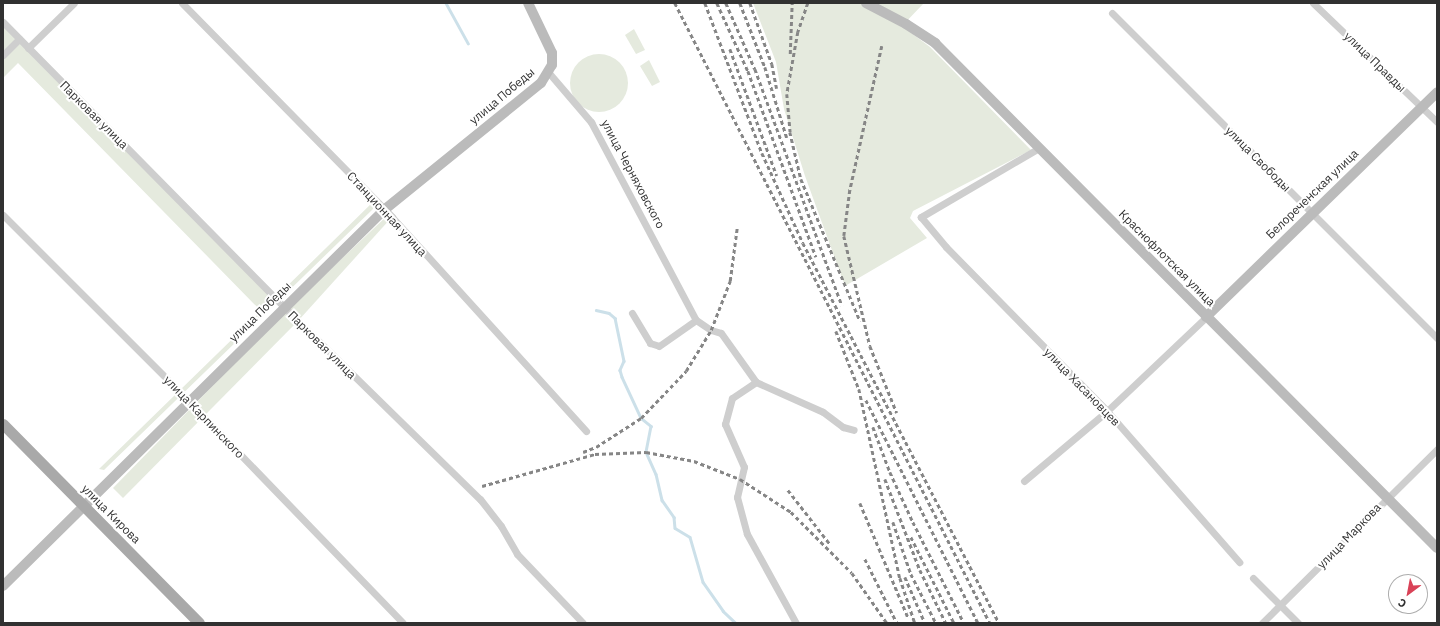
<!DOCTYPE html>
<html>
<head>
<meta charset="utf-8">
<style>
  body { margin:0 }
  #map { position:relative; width:1440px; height:626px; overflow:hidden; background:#fff; font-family:"IBM Plex Sans",sans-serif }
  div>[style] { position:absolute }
  .green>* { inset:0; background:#e5eade }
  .round { border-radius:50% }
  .stream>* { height:2.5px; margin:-1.25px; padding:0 1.25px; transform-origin:1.25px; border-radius:1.25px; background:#cce0e9 }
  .street>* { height:7px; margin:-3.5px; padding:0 3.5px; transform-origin:3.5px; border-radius:3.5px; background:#cecece }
  .secondary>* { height:10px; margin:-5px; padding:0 5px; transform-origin:5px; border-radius:5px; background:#bbb }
  .primary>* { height:11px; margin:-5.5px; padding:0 5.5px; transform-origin:5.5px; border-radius:5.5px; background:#a9a9a9 }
  .rail>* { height:2.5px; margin-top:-1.25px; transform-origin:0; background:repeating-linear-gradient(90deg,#868686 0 4px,transparent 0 7px) }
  span { translate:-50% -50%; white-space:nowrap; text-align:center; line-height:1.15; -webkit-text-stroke:4px #fff; paint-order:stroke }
  .street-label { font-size:12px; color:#313131 }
  .frame { position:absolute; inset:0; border:4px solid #313131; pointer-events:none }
  .north { position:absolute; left:1388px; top:574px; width:40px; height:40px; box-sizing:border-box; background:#fff; border:1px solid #adadad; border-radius:50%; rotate:212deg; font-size:11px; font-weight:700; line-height:16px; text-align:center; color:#313131 }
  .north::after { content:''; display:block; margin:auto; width:14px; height:18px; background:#d94257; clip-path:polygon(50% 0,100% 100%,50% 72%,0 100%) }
</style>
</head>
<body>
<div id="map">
  <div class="green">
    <div style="clip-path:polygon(753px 3px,924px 3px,902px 26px,930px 47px,1031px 150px,913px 211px,910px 218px,927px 238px,845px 286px,805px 176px,784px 109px,776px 62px)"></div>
    <div style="clip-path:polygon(3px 22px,275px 298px,375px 200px,373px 209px,104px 470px,99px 469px,261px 311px,18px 63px,3px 78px,3px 55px,6px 52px,3px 48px)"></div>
    <div style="clip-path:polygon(634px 29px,645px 50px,636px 54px,625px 35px)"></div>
    <div class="round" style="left:570px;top:54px;width:58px;height:58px"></div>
    <div style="clip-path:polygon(649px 60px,660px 82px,652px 86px,640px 66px)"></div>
    <div style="clip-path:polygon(389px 214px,392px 217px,298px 321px,123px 498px,113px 488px,279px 318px)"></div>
  </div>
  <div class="stream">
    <div style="left:446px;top:3px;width:46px;rotate:61.2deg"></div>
    <div style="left:596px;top:310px;width:13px;rotate:13deg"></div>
    <div style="left:609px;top:313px;width:8px;rotate:40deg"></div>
    <div style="left:615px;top:318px;width:44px;rotate:78.2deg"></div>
    <div style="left:624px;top:361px;width:10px;rotate:114deg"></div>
    <div style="left:620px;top:370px;width:7px;rotate:74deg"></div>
    <div style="left:622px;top:377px;width:45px;rotate:65.1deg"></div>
    <div style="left:641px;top:418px;width:13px;rotate:39deg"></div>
    <div style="left:651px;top:426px;width:26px;rotate:101deg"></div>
    <div style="left:646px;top:452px;width:24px;rotate:66deg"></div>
    <div style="left:656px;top:474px;width:27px;rotate:77deg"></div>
    <div style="left:662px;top:500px;width:21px;rotate:55deg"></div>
    <div style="left:674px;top:517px;width:11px;rotate:85deg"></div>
    <div style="left:675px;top:528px;width:17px;rotate:31deg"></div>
    <div style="left:690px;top:537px;width:47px;rotate:73.9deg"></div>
    <div style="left:703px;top:582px;width:35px;rotate:55deg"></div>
    <div style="left:723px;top:611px;width:18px;rotate:43deg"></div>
  </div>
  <div class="street">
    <div style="left:182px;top:3px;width:300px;rotate:45.5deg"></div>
    <div style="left:392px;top:217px;width:289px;rotate:47.8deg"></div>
    <div style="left:1313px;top:3px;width:172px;rotate:43.8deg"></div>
    <div style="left:1112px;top:13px;width:460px;rotate:45deg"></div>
    <div style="left:3px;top:22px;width:420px;rotate:45.4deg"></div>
    <div style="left:298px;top:321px;width:255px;rotate:44.4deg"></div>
    <div style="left:480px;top:499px;width:34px;rotate:52deg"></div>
    <div style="left:501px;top:526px;width:32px;rotate:60deg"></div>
    <div style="left:517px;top:554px;width:95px;rotate:46.3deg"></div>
    <div style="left:28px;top:48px;width:64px;rotate:-44.4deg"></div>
    <div style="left:3px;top:55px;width:23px;rotate:-45deg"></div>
    <div style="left:549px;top:73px;width:65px;rotate:49.4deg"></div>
    <div style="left:591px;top:122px;width:224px;rotate:62.1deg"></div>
    <div style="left:1039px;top:148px;width:137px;rotate:149.7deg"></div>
    <div style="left:921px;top:217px;width:39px;rotate:50deg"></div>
    <div style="left:946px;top:247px;width:230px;rotate:45.5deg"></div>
    <div style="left:1107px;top:411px;width:201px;rotate:48.8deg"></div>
    <div style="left:3px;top:215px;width:249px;rotate:45deg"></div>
    <div style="left:179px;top:391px;width:322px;rotate:46deg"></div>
    <div style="left:632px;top:313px;width:35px;rotate:59deg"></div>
    <div style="left:650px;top:343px;width:9px;rotate:18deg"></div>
    <div style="left:659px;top:346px;width:45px;rotate:-35.1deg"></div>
    <div style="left:696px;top:320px;width:18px;rotate:34deg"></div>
    <div style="left:711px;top:330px;width:10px;rotate:17deg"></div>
    <div style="left:721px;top:333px;width:60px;rotate:54.5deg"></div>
    <div style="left:756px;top:382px;width:73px;rotate:24.1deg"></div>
    <div style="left:823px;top:412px;width:25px;rotate:37deg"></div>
    <div style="left:843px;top:427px;width:11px;rotate:15deg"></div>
    <div style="left:756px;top:382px;width:29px;rotate:146deg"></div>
    <div style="left:732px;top:398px;width:27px;rotate:105deg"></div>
    <div style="left:725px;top:424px;width:47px;rotate:66.2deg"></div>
    <div style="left:744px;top:467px;width:31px;rotate:103deg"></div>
    <div style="left:737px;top:497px;width:38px;rotate:75deg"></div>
    <div style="left:747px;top:534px;width:102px;rotate:61.2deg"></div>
    <div style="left:1024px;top:481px;width:109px;rotate:-40.1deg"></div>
    <div style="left:1107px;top:411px;width:137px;rotate:-43.5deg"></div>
    <div style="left:1253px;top:578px;width:64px;rotate:45deg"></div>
    <div style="left:1262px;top:623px;width:247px;rotate:-44.8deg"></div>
  </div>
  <div class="secondary">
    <div style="left:866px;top:3px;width:45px;rotate:27.7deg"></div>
    <div style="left:906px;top:24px;width:35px;rotate:33deg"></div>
    <div style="left:935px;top:43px;width:712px;rotate:45.17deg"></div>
    <div style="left:1206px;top:317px;width:322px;rotate:-44.2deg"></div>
    <div style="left:3px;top:586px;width:535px;rotate:-44.62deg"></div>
    <div style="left:384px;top:210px;width:202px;rotate:-39deg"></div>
    <div style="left:541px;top:83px;width:21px;rotate:-59deg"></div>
    <div style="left:552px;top:65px;width:12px;rotate:-90deg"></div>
    <div style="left:552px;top:53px;width:55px;rotate:-115.6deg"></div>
  </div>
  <div class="primary">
    <div style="left:3px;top:424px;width:279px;rotate:45.4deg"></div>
  </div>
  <div class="rail">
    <div style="left:675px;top:3px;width:695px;rotate:63.07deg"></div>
    <div style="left:705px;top:3px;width:160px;rotate:69.2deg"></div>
    <div style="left:762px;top:153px;width:99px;rotate:65.5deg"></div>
    <div style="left:803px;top:243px;width:428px;rotate:62.7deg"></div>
    <div style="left:717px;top:3px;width:75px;rotate:65.5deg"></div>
    <div style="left:748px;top:71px;width:198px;rotate:69.9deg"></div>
    <div style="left:726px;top:3px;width:72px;rotate:66.3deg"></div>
    <div style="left:755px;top:69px;width:252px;rotate:69.8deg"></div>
    <div style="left:740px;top:3px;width:69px;rotate:68.7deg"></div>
    <div style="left:765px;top:67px;width:74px;rotate:72.8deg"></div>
    <div style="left:750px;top:3px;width:65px;rotate:70.2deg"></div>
    <div style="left:772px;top:64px;width:25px;rotate:79deg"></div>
    <div style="left:808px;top:3px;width:31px;rotate:109deg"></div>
    <div style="left:798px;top:32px;width:63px;rotate:100.1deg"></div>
    <div style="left:787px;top:94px;width:38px;rotate:85deg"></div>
    <div style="left:790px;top:132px;width:48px;rotate:76.8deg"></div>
    <div style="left:801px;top:179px;width:154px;rotate:67.4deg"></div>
    <div style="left:882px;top:46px;width:148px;rotate:102.5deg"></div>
    <div style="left:850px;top:190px;width:46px;rotate:97.4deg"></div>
    <div style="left:844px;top:236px;width:113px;rotate:76.7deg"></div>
    <div style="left:870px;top:346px;width:72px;rotate:68.1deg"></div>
    <div style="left:730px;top:49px;width:135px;rotate:69.7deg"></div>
    <div style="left:790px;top:54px;width:51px;rotate:-87.8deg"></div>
    <div style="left:836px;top:331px;width:62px;rotate:68.4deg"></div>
    <div style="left:859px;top:389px;width:193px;rotate:77.8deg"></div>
    <div style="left:900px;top:578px;width:47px;rotate:71.6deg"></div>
    <div style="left:866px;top:400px;width:250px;rotate:63.3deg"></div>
    <div style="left:873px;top:427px;width:48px;rotate:69.3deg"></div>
    <div style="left:890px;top:472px;width:55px;rotate:65.3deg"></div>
    <div style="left:913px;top:522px;width:113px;rotate:63.2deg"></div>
    <div style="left:583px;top:452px;width:14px;rotate:-21deg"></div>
    <div style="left:596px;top:447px;width:54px;rotate:-32.8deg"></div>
    <div style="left:641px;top:418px;width:65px;rotate:-46.2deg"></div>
    <div style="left:686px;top:371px;width:48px;rotate:-58.6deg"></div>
    <div style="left:711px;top:330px;width:53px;rotate:-68.8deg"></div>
    <div style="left:730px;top:281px;width:53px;rotate:-82.5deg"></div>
    <div style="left:885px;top:479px;width:97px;rotate:69deg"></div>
    <div style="left:920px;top:570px;width:59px;rotate:63.9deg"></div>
    <div style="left:482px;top:486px;width:117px;rotate:-15.8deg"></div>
    <div style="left:595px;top:454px;width:51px;rotate:-2.2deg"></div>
    <div style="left:646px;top:452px;width:49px;rotate:10.6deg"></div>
    <div style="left:694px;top:461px;width:49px;rotate:21.4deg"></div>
    <div style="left:740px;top:479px;width:61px;rotate:32.9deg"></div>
    <div style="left:791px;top:512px;width:86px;rotate:45deg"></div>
    <div style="left:852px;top:573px;width:61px;rotate:55deg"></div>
    <div style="left:788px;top:490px;width:68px;rotate:52.1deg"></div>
    <div style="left:860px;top:503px;width:124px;rotate:67.2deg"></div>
    <div style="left:893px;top:522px;width:55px;rotate:70.9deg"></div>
    <div style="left:911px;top:574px;width:55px;rotate:63deg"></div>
    <div style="left:911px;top:537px;width:96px;rotate:63.4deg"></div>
    <div style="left:865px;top:559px;width:72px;rotate:63.4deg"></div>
    <div style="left:905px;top:577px;width:50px;rotate:66.5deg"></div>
  </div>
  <div class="street-label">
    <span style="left:1375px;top:62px;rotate:44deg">улица Правды</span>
    <span style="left:502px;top:96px;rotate:-40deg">улица Победы</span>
    <span style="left:94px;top:115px;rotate:45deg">Парковая улица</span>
    <span style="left:1258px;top:159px;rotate:45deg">улица Свободы</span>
    <span style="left:633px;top:174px;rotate:62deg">улица Черняховского</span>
    <span style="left:1312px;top:194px;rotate:-44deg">Белореченская улица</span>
    <span style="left:387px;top:214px;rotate:47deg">Станционная улица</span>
    <span style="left:1167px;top:258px;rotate:45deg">Краснофлотская улица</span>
    <span style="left:260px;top:312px;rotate:-44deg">улица Победы</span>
    <span style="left:322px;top:345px;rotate:45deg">Парковая улица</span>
    <span style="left:1082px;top:387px;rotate:46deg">улица Хасановцев</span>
    <span style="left:204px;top:417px;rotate:46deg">улица Карпинского</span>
    <span style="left:111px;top:514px;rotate:45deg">улица Кирова</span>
    <span style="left:1349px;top:536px;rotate:-46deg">улица Маркова</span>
  </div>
  <div class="frame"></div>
  <div class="north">С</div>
</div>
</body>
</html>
